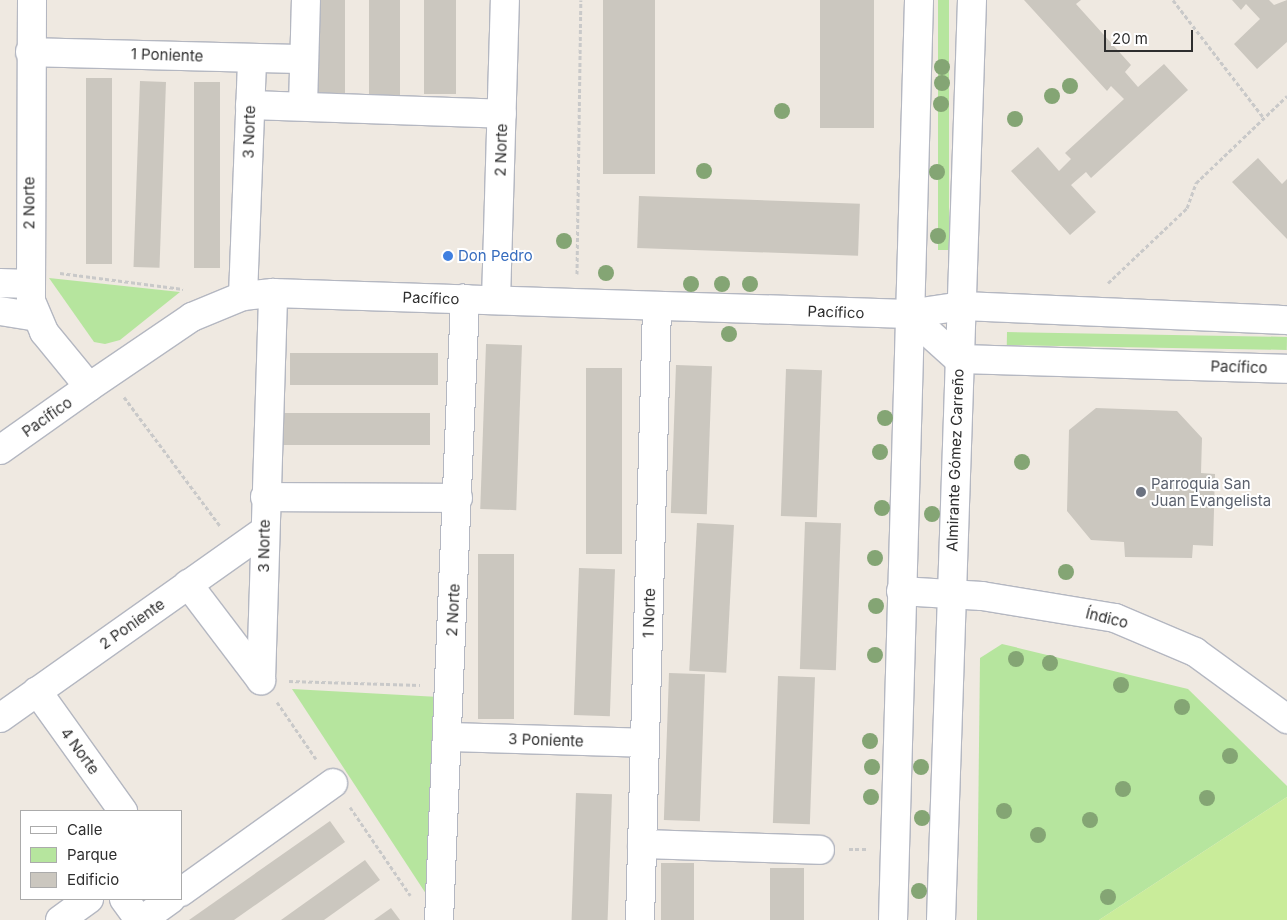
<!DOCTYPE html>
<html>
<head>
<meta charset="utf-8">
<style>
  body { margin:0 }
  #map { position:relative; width:1287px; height:920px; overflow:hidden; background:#efe9e1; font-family:Inter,sans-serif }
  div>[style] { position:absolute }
  .green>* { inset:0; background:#b6e59e; transform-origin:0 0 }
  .pitch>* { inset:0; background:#c9ec9a }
  .building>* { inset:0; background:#cbc7bf; transform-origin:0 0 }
  .path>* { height:3px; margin-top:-1.5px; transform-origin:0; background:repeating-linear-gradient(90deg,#c9c9c9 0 4px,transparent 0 6.5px) }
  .roads { filter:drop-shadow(1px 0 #b4b7c1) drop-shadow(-1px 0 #b4b7c1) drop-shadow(0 1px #b4b7c1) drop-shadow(0 -1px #b4b7c1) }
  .minor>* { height:28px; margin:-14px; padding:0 14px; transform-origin:14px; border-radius:14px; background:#fff }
  .tertiary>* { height:28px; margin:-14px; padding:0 14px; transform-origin:14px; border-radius:14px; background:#fff }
  .trees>* { width:16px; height:16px; margin:-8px; border-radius:50%; background:#84a574 }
  .dots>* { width:14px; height:14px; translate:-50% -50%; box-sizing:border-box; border:2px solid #fff; border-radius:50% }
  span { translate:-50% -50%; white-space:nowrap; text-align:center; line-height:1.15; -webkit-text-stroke:4px #fff; paint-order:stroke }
  .street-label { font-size:15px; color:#2e2e2e }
  .shop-label { font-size:15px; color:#366cbe }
  .left { translate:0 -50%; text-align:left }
  .worship-label { font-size:15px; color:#5b616d }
  .legend { position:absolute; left:20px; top:810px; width:162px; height:90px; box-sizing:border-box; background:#fff; border:1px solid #ababab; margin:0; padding:6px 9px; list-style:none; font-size:15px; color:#2e2e2e }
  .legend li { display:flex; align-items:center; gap:10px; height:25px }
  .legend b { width:25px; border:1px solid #ababab }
  .scale { position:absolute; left:1104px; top:30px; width:89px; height:22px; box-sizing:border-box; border:2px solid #2e2e2e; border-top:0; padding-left:6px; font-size:15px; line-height:18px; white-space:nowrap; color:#2e2e2e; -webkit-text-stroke:4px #fff; paint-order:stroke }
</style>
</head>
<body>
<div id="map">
  <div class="green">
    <div style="left:938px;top:0;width:11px;height:250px"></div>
    <div style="clip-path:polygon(49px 278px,180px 292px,120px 340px,105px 344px,94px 342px)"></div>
    <div style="left:1007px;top:332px;width:280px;height:13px;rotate:1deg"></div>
    <div style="clip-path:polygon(1002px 644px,1188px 689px,1287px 786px,1287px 797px,1099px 920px,977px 920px,980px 658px)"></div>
    <div style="clip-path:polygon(292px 689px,439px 697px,434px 906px)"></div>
  </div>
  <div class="pitch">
    <div style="clip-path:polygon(1287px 797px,1287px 920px,1099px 920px)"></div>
  </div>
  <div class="building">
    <div style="left:314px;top:0;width:31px;height:93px"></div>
    <div style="left:369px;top:0;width:31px;height:98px"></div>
    <div style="left:424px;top:0;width:32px;height:94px"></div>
    <div style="left:603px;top:0;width:52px;height:174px"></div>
    <div style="left:820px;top:0;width:54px;height:128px"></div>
    <div style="clip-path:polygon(1024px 0,1081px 0,1076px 4px,1131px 65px,1125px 72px,1138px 87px,1164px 64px,1188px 90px,1091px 178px,1086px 172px,1071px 185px,1096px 212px,1070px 235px,1011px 171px,1038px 147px,1059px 171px,1071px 159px,1065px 153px,1124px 99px,1111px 86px,1107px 91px)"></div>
    <div style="clip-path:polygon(1232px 0,1269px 0,1274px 5px,1287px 0,1287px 42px,1257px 69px,1234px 44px,1260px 19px,1246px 4px,1241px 10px)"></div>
    <div style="left:86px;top:78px;width:26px;height:186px"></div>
    <div style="left:140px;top:81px;width:26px;height:186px;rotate:2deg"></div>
    <div style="left:194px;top:82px;width:26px;height:186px"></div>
    <div style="clip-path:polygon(1258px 158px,1282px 184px,1287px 179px,1287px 239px,1232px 182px)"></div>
    <div style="left:639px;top:196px;width:221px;height:52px;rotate:2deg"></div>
    <div style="left:486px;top:344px;width:36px;height:165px;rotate:2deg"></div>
    <div style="left:290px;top:353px;width:148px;height:32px"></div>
    <div style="left:676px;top:365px;width:36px;height:148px;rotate:2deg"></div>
    <div style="left:586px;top:368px;width:36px;height:186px"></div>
    <div style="left:786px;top:369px;width:36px;height:147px;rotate:2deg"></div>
    <div style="clip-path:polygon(1096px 408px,1177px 411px,1202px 438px,1201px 473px,1215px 474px,1213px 546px,1193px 545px,1192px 558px,1125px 557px,1124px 542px,1091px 540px,1067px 511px,1069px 430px)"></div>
    <div style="left:282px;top:413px;width:148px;height:32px"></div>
    <div style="left:805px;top:522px;width:36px;height:147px;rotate:2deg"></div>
    <div style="left:697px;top:523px;width:37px;height:148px;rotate:3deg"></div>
    <div style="left:478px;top:554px;width:36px;height:165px"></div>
    <div style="left:579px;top:568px;width:36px;height:147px;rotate:2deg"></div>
    <div style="left:669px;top:673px;width:36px;height:147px;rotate:2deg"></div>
    <div style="left:778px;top:676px;width:37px;height:147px;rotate:2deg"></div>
    <div style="left:576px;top:793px;width:36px;height:127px;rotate:2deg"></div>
    <div style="clip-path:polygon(330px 821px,345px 842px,234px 920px,189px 920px)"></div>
    <div style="clip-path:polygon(365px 860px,380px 880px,324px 920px,281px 920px)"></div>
    <div style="left:661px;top:863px;width:33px;height:57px"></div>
    <div style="left:770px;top:868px;width:34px;height:52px"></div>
    <div style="clip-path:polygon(391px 908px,400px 920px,374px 920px)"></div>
  </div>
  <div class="path">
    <div style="left:1173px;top:0;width:148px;rotate:52.4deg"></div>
    <div style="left:60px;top:273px;width:124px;rotate:7.4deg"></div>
    <div style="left:577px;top:274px;width:274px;rotate:-89.2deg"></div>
    <div style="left:1108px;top:283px;width:109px;rotate:-43.5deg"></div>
    <div style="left:1187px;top:208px;width:27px;rotate:-70deg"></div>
    <div style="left:1196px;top:183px;width:126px;rotate:-43.7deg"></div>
    <div style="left:124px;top:397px;width:161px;rotate:53.3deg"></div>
    <div style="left:289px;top:681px;width:131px;rotate:1.7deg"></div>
    <div style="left:277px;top:702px;width:69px;rotate:55.6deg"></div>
    <div style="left:350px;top:807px;width:107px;rotate:55.7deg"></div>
    <div style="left:849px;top:849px;width:18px"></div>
  </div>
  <div class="roads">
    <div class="minor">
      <div style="left:30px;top:52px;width:274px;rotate:1.5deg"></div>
      <div style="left:250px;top:105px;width:252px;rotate:2deg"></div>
      <div style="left:303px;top:106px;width:106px;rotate:-88.4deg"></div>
      <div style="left:0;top:283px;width:29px;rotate:2deg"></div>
      <div style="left:243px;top:296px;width:238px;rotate:-87.8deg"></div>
      <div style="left:496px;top:300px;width:300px;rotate:-88.3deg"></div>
      <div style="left:0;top:311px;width:36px;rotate:9deg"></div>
      <div style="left:0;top:450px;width:109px;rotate:-35.3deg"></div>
      <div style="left:265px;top:497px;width:193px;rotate:0.3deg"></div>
      <div style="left:188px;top:584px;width:121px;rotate:52.8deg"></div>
      <div style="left:261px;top:680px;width:387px;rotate:-88.2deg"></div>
      <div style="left:37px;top:691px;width:148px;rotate:54.4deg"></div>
      <div style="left:0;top:718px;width:324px;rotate:-35.3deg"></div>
      <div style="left:447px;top:737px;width:198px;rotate:1.7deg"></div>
      <div style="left:642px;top:844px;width:178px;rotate:1.9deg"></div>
      <div style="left:181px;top:892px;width:187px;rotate:-35.6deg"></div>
      <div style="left:124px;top:899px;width:26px;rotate:54deg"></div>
      <div style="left:60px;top:920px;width:36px;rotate:-36deg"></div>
      <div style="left:142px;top:920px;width:36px;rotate:-36deg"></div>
      <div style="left:439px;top:920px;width:622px;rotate:-87.6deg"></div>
      <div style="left:640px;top:920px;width:614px;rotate:-88.41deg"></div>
    </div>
    <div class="tertiary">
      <div style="left:32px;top:0;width:301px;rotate:90.2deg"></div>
      <div style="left:31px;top:301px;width:34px;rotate:67deg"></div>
      <div style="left:44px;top:332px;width:71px;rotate:50.7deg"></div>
      <div style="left:89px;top:387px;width:125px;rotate:-34.2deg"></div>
      <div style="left:192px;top:317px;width:55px;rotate:-22.4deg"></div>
      <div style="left:243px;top:296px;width:30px;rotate:-6deg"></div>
      <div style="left:273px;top:293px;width:635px;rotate:1.89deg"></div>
      <div style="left:908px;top:314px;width:56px;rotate:-8.3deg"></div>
      <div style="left:963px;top:306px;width:324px;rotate:2.5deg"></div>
      <div style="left:908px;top:314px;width:67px;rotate:42deg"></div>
      <div style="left:958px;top:359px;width:329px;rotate:1.7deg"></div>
      <div style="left:901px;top:591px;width:81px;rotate:3.5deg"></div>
      <div style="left:982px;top:596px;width:135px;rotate:9.4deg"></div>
      <div style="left:1115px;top:618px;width:87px;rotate:23deg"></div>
      <div style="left:1195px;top:652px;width:114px;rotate:36.1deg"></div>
      <div style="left:893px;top:920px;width:920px;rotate:-88.38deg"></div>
      <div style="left:941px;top:920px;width:921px;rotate:-88.07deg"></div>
    </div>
  </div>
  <div class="trees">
    <div style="left:942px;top:67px"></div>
    <div style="left:942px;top:83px"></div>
    <div style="left:1070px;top:86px"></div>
    <div style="left:1052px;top:96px"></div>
    <div style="left:941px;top:104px"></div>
    <div style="left:782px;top:111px"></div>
    <div style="left:1015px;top:119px"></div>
    <div style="left:704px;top:171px"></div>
    <div style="left:937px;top:172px"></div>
    <div style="left:938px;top:236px"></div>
    <div style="left:564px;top:241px"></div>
    <div style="left:606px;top:273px"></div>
    <div style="left:691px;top:284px"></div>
    <div style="left:722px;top:284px"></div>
    <div style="left:750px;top:284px"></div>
    <div style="left:729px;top:334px"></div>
    <div style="left:885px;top:418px"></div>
    <div style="left:880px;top:452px"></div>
    <div style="left:1022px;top:462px"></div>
    <div style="left:882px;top:508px"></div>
    <div style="left:932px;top:514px"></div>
    <div style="left:875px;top:558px"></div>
    <div style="left:1066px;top:572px"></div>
    <div style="left:876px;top:606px"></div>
    <div style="left:875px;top:655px"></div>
    <div style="left:1016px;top:659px"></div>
    <div style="left:1050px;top:663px"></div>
    <div style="left:1121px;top:685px"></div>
    <div style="left:1182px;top:707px"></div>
    <div style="left:870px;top:741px"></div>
    <div style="left:1230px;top:756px"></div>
    <div style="left:872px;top:767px"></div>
    <div style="left:921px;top:767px"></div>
    <div style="left:1123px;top:789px"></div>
    <div style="left:871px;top:797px"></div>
    <div style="left:1207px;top:798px"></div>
    <div style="left:1004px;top:811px"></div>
    <div style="left:922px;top:818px"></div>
    <div style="left:1090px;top:820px"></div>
    <div style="left:1038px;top:835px"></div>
    <div style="left:919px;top:891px"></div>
    <div style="left:1108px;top:897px"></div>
  </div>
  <div class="dots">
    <div style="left:448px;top:256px;background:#3f7fe0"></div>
    <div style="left:1141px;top:492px;background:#6b7280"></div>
  </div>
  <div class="street-label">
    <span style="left:167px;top:55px;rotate:2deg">1 Poniente</span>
    <span style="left:249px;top:132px;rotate:-88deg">3 Norte</span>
    <span style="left:501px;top:150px;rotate:-88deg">2 Norte</span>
    <span style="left:29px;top:203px;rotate:-90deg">2 Norte</span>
    <span style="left:431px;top:298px;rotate:2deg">Pacífico</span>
    <span style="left:836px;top:312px;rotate:2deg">Pacífico</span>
    <span style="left:1239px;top:367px;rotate:2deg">Pacífico</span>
    <span style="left:47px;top:417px;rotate:-35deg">Pacífico</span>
    <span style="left:955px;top:460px;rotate:-88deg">Almirante Gómez Carreño</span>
    <span style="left:264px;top:546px;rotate:-89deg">3 Norte</span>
    <span style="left:453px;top:610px;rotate:-87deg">2 Norte</span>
    <span style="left:649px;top:613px;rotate:-88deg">1 Norte</span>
    <span style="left:1107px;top:618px;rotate:14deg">Índico</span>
    <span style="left:132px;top:624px;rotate:-35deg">2 Poniente</span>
    <span style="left:546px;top:740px;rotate:2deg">3 Poniente</span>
    <span style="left:80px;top:751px;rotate:54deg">4 Norte</span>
  </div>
  <div class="shop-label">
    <span class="left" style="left:458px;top:256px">Don Pedro</span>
  </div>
  <div class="worship-label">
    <span class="left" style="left:1151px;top:492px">Parroquia San<br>Juan Evangelista</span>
  </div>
  <ul class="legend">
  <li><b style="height:6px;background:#fff"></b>Calle</li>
  <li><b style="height:14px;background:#b6e59e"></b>Parque</li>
  <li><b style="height:14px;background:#cbc7bf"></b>Edificio</li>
  </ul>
  <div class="scale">20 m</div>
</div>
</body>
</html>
